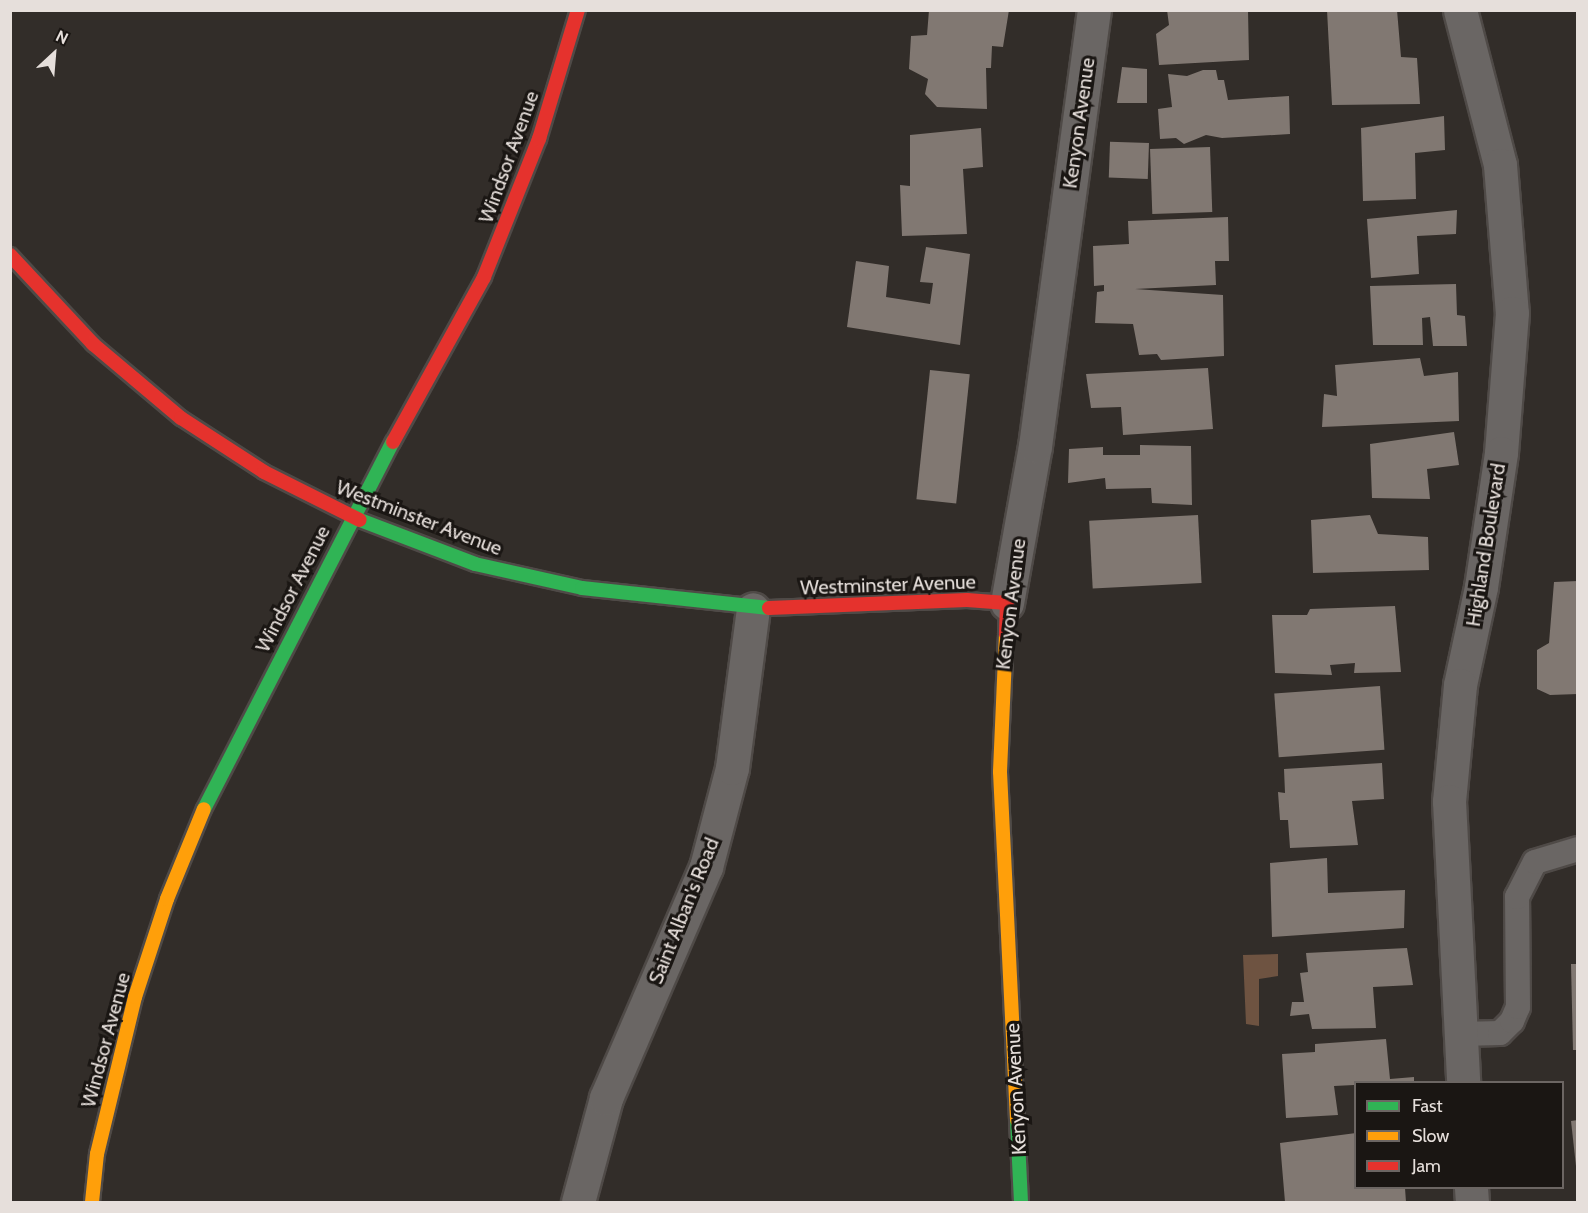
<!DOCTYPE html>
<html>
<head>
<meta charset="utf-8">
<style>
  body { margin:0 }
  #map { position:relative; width:1588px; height:1213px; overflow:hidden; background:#322d29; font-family:Cabin,sans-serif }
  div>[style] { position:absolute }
  .water>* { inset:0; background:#6e5341 }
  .building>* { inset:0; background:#817872; transform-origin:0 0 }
  .roads { filter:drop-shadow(2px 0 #4f4a47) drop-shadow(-2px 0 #4f4a47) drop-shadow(0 2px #4f4a47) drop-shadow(0 -2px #4f4a47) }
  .lane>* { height:24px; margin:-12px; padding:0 12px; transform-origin:12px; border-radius:12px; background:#6a6664 }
  .street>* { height:33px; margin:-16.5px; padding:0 16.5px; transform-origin:16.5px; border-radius:16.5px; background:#6a6664 }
  .fast>* { height:14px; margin:-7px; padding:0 7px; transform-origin:7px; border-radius:7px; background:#30b455 }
  .slow>* { height:14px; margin:-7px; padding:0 7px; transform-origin:7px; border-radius:7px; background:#ff9f0a }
  .jam>* { height:14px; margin:-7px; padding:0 7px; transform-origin:7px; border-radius:7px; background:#e5322d }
  span { translate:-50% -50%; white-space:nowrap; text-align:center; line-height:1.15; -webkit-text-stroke:6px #1a1613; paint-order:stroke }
  .street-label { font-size:20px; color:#e6dfdb }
  .frame { position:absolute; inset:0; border:12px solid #e6dfdb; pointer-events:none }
  .legend { position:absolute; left:1354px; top:1081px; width:210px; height:108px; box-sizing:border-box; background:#1a1613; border:2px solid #6c6663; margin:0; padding:8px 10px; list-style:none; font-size:18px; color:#e6dfdb }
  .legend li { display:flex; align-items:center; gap:12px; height:30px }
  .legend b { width:30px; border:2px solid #6c6663 }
  .north { position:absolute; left:24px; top:24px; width:60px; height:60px; -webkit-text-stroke:4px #1a1613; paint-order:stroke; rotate:26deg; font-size:16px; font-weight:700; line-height:24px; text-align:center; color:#e6dfdb }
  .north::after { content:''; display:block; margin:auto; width:21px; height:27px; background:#e6dfdb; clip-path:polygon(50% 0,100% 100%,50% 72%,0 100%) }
</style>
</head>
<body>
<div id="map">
  <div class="water">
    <div style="clip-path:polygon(1278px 954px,1278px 976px,1259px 979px,1259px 1026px,1246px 1024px,1243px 955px)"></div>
  </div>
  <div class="building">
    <div style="clip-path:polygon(929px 10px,1009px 10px,1003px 47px,992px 46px,991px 68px,986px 68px,987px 109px,937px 107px,925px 94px,928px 79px,909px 69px,911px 36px,927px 35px)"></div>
    <div style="clip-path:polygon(1167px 10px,1248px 10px,1249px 60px,1159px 65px,1156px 34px,1169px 25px)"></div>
    <div style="clip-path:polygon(1327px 10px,1397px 10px,1401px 57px,1417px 58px,1420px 104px,1332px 105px)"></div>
    <div style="clip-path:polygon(1122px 67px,1147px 69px,1147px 103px,1117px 103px)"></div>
    <div style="clip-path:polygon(1203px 70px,1216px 70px,1218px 80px,1224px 80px,1228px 100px,1289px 96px,1290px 134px,1222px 138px,1206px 135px,1184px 144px,1176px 138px,1160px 139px,1158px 109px,1172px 107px,1168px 74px,1187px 76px)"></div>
    <div style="clip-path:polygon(1444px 116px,1445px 150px,1415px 153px,1416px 199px,1363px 201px,1361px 128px)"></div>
    <div style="clip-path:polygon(981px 128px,983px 167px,963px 169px,967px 234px,902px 236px,900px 185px,910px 186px,910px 135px)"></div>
    <div style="left:1149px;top:143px;width:36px;height:39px;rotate:92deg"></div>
    <div style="left:1210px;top:147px;width:65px;height:60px;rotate:88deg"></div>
    <div style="clip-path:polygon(1457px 210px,1456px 234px,1417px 236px,1419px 274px,1371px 278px,1367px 219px)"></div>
    <div style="clip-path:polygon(1228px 217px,1229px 261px,1215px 261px,1216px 285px,1135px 289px,1223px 295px,1224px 356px,1161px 360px,1157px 354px,1139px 355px,1133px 324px,1095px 323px,1097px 292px,1104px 291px,1104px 285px,1094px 286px,1093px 246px,1129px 244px,1128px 221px)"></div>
    <div style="clip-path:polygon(926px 247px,970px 254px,960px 345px,847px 327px,856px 261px,889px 266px,886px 297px,930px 304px,933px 283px,920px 282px)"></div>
    <div style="clip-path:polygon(1456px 284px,1457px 315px,1465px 316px,1467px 346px,1433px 346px,1430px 317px,1422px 318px,1423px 345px,1373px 345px,1370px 286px)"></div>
    <div style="clip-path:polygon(1420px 358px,1424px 376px,1458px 372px,1459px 421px,1322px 427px,1324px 394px,1337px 396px,1335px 365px)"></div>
    <div style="clip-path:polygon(1208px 368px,1213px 429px,1123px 435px,1121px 407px,1091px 408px,1086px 374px)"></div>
    <div style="left:930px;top:370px;width:40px;height:130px;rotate:6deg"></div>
    <div style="clip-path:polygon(1454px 432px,1459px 465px,1427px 469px,1430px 499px,1372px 498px,1370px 444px)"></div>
    <div style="clip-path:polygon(1140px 445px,1191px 446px,1192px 505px,1152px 503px,1151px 488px,1106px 489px,1105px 478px,1068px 483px,1069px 449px,1103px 447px,1103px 455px,1140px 455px)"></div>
    <div style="left:1198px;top:515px;width:68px;height:109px;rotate:87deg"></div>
    <div style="clip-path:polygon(1370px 515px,1378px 534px,1428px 537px,1429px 570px,1313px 573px,1311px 520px)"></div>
    <div style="clip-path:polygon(1578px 581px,1578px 694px,1550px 695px,1537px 689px,1537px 650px,1549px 643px,1554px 582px)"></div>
    <div style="clip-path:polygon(1395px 606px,1401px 672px,1354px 673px,1355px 663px,1330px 665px,1332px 675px,1275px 673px,1272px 615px,1307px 615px,1310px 609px)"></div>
    <div style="left:1380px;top:686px;width:64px;height:106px;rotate:86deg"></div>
    <div style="clip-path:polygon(1382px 763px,1384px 799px,1352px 801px,1358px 845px,1290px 848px,1288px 820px,1280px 820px,1278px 792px,1285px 793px,1284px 769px)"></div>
    <div style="clip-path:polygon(1327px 858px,1328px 893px,1405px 890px,1404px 928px,1272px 937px,1270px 863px)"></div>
    <div style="clip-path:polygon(1407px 948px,1413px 985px,1373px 987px,1376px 1028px,1312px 1029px,1309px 1014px,1290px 1016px,1292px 1002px,1304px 1002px,1300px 973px,1308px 972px,1306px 953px)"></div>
    <div style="clip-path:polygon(1571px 964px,1578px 964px,1578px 1050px,1573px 1050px)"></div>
    <div style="clip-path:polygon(1386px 1039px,1390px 1079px,1414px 1077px,1414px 1082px,1334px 1086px,1338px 1115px,1286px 1118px,1282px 1054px,1315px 1052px,1315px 1044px)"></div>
    <div style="clip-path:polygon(1578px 1120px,1578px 1166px,1576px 1166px,1571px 1121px)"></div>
    <div style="clip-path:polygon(1356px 1133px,1356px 1188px,1405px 1188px,1406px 1202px,1285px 1202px,1280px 1143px)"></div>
  </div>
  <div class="roads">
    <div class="lane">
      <div style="left:1460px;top:1034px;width:40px;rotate:-1.4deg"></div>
      <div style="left:1500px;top:1033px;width:17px;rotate:-45deg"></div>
      <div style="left:1512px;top:1021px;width:15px;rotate:-67deg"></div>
      <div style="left:1518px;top:1007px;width:110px;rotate:-90.5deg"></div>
      <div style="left:1517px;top:897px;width:39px;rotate:-63deg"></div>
      <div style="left:1535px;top:862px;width:45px;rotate:-16.8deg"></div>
    </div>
    <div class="street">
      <div style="left:1460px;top:10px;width:160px;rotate:75.5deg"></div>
      <div style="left:1500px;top:165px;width:148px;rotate:85.4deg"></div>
      <div style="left:1512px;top:313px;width:140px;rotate:94.5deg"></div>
      <div style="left:1501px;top:453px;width:135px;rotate:98.5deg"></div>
      <div style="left:1481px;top:587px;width:100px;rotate:102.1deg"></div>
      <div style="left:1460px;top:685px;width:117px;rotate:95.4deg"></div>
      <div style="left:1449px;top:801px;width:281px;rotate:87.1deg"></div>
      <div style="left:1007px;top:603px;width:159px;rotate:-79.9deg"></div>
      <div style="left:1035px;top:446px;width:440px;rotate:-82.3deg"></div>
      <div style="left:1471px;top:1188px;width:14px;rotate:86deg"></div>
      <div style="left:578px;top:1202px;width:108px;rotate:-74.9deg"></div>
      <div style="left:606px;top:1098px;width:252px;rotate:-66.6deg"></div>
      <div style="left:706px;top:867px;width:102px;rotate:-75.3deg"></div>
      <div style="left:732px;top:768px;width:160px;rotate:-82.5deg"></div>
    </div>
    <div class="fast">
      <div style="left:360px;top:520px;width:123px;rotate:20.9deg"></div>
      <div style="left:475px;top:564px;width:110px;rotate:12.6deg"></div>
      <div style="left:582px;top:588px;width:188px;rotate:6.1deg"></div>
      <div style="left:204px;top:809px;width:413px;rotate:-62.8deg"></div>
      <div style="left:1017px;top:1120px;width:82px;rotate:87.2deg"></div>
    </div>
    <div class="slow">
      <div style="left:1006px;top:634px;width:138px;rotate:92.5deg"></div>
      <div style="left:1000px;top:772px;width:348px;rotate:87.2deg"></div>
      <div style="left:92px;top:1202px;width:48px;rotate:-84.1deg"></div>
      <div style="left:97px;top:1154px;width:162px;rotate:-76.4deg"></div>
      <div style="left:135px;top:997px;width:103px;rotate:-71.9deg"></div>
      <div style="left:167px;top:899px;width:97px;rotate:-67.7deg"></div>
    </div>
    <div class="jam">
      <div style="left:10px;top:255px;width:122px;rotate:47deg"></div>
      <div style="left:93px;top:344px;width:115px;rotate:40.1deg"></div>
      <div style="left:181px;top:418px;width:99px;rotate:33deg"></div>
      <div style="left:264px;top:472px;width:107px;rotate:26.6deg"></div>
      <div style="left:393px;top:442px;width:188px;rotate:-61.1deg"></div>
      <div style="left:484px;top:277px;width:149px;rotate:-68.3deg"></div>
      <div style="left:539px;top:139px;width:135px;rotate:-73.2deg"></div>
      <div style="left:769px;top:608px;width:198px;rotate:-2.3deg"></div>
      <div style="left:967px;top:600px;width:40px;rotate:4.3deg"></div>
      <div style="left:1007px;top:603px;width:31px;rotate:92deg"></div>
    </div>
  </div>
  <div class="street-label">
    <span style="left:1079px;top:123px;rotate:-82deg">Kenyon Avenue</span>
    <span style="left:509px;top:157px;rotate:-70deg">Windsor Avenue</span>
    <span style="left:419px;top:518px;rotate:21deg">Westminster Avenue</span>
    <span style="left:1486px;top:545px;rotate:-81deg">Highland Boulevard</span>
    <span style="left:888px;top:585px;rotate:-2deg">Westminster Avenue</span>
    <span style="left:293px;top:589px;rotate:-63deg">Windsor Avenue</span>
    <span style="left:1011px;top:604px;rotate:-83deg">Kenyon Avenue</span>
    <span style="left:684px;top:911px;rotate:-68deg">Saint Alban's Road</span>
    <span style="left:106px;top:1040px;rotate:-75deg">Windsor Avenue</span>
    <span style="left:1016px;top:1089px;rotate:-93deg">Kenyon Avenue</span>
  </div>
  <div class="frame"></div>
  <ul class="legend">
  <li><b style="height:8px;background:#30b455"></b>Fast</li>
  <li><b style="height:8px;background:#ff9f0a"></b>Slow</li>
  <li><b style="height:8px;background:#e5322d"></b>Jam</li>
  </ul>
  <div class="north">N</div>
</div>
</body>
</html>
